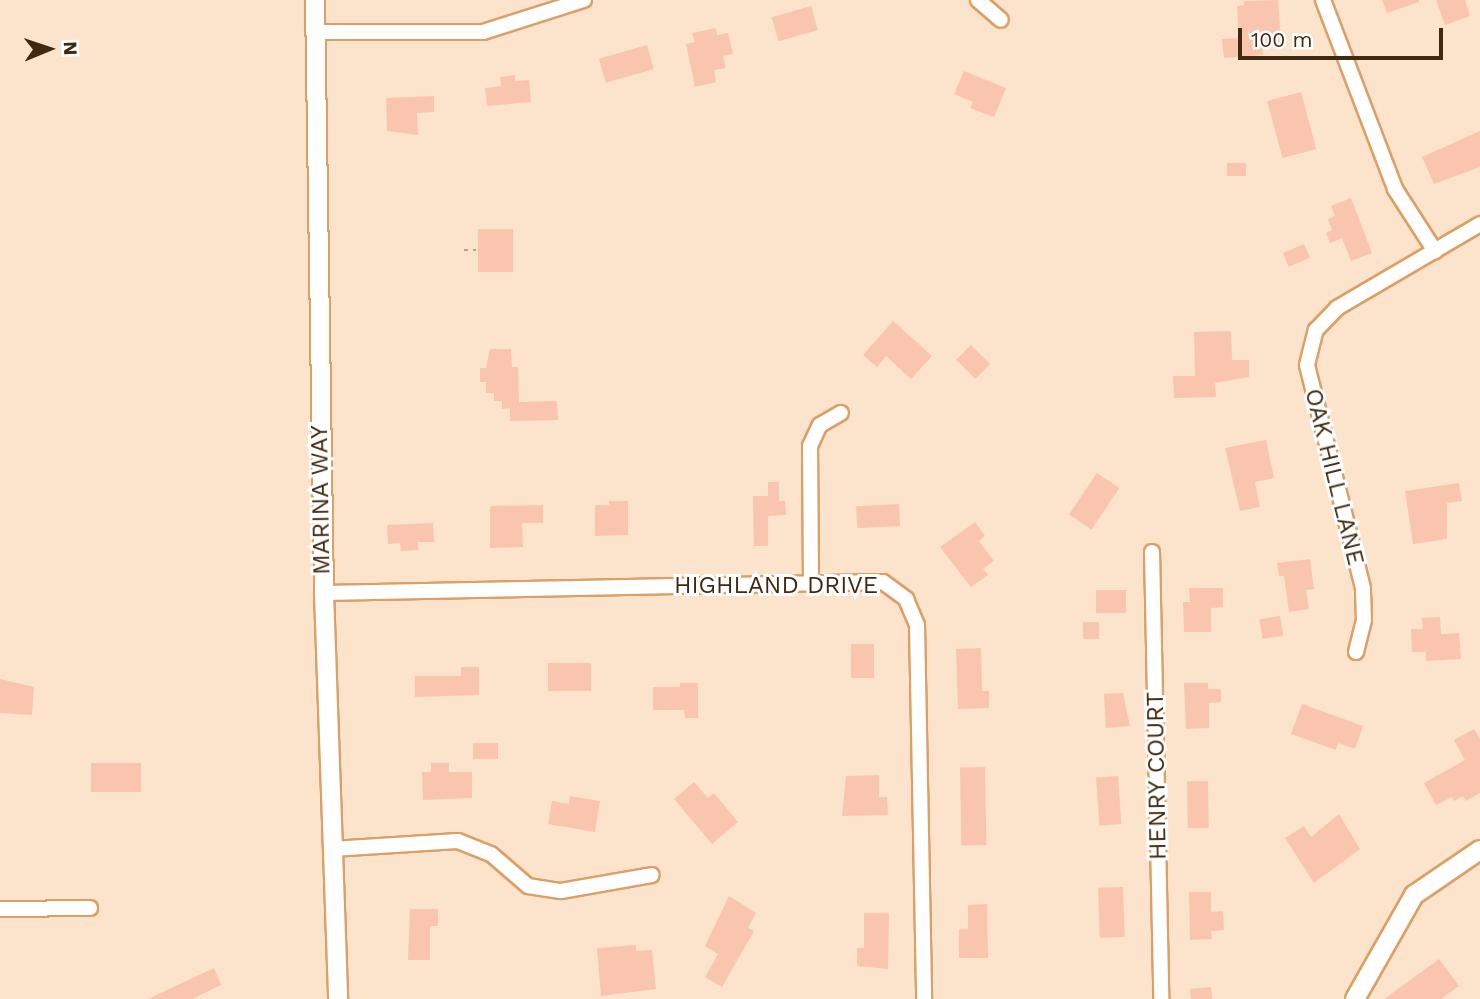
<!DOCTYPE html>
<html>
<head>
<meta charset="utf-8">
<style>
  body { margin:0 }
  #map { position:relative; width:1480px; height:999px; overflow:hidden; background:#fce3cc; font-family:"Work Sans",sans-serif }
  div>[style] { position:absolute }
  .building>* { inset:0; background:#f9c5ae; transform-origin:0 0 }
  .path>* { height:2.5px; margin-top:-1.25px; transform-origin:0; background:repeating-linear-gradient(90deg,#baa28a 0 3.5px,transparent 0 8.5px) }
  .roads { filter:drop-shadow(2px 0 #dba066) drop-shadow(-2px 0 #dba066) drop-shadow(0 2px #dba066) drop-shadow(0 -2px #dba066) }
  .minor>* { height:14px; margin:-7px; padding:0 7px; transform-origin:7px; border-radius:7px; background:#fff }
  .tertiary>* { height:18px; margin:-9px; padding:0 9px; transform-origin:9px; border-radius:9px; background:#fff }
  span { translate:-50% -50%; white-space:nowrap; text-align:center; line-height:1.15; -webkit-text-stroke:6px #fff; paint-order:stroke }
  .street-label { font-size:24px; color:#402910 }
  .north { position:absolute; left:14px; top:14px; width:70px; height:70px; -webkit-text-stroke:5px #fff; paint-order:stroke; rotate:88deg; font-size:19px; font-weight:700; line-height:28px; text-align:center; color:#402910 }
  .north::after { content:''; display:block; margin:auto; width:24px; height:32px; background:#402910; clip-path:polygon(50% 0,100% 100%,50% 72%,0 100%) }
  .scale { position:absolute; left:1238px; top:28px; width:205px; height:32px; box-sizing:border-box; border:4px solid #402910; border-top:0; padding-left:9px; font-size:21px; line-height:24px; white-space:nowrap; color:#402910; -webkit-text-stroke:5px #fff; paint-order:stroke }
</style>
</head>
<body>
<div id="map">
  <div class="building">
    <div style="clip-path:polygon(1278px 0,1281px 42px,1262px 43px,1263px 55px,1224px 58px,1222px 39px,1239px 38px,1237px 6px,1244px 5px,1244px 1px)"></div>
    <div style="clip-path:polygon(1382px 0,1419px 0,1419px 2px,1387px 13px)"></div>
    <div style="clip-path:polygon(1436px 0,1465px 0,1470px 16px,1445px 25px)"></div>
    <div style="left:811px;top:6px;width:25px;height:41px;rotate:74deg"></div>
    <div style="clip-path:polygon(716px 28px,717px 35px,728px 33px,733px 54px,723px 56px,726px 68px,714px 70px,716px 82px,695px 87px,686px 44px,695px 42px,692px 33px)"></div>
    <div style="left:647px;top:45px;width:25px;height:50px;rotate:74deg"></div>
    <div style="clip-path:polygon(964px 71px,1006px 88px,994px 117px,970px 108px,973px 102px,954px 94px)"></div>
    <div style="clip-path:polygon(515px 75px,515px 81px,529px 80px,531px 102px,487px 106px,485px 88px,501px 86px,500px 77px)"></div>
    <div style="left:1301px;top:92px;width:59px;height:35px;rotate:75deg"></div>
    <div style="clip-path:polygon(434px 96px,434px 112px,417px 113px,418px 135px,387px 131px,386px 98px)"></div>
    <div style="clip-path:polygon(1480px 131px,1480px 167px,1434px 184px,1422px 157px)"></div>
    <div style="left:1227px;top:163px;width:19px;height:13px"></div>
    <div style="clip-path:polygon(1351px 198px,1372px 253px,1351px 261px,1342px 238px,1330px 243px,1326px 233px,1332px 230px,1328px 219px,1335px 216px,1331px 206px)"></div>
    <div style="left:478px;top:229px;width:35px;height:43px"></div>
    <div style="left:1304px;top:244px;width:15px;height:23px;rotate:67deg"></div>
    <div style="clip-path:polygon(893px 321px,932px 356px,911px 379px,886px 356px,877px 367px,863px 355px)"></div>
    <div style="clip-path:polygon(1231px 331px,1232px 360px,1249px 360px,1249px 377px,1215px 383px,1216px 397px,1174px 398px,1173px 376px,1195px 376px,1194px 332px)"></div>
    <div style="left:971px;top:345px;width:27px;height:21px;rotate:45deg"></div>
    <div style="clip-path:polygon(490px 349px,511px 349px,512px 367px,518px 367px,519px 402px,557px 401px,558px 420px,510px 421px,510px 408px,502px 409px,502px 401px,494px 401px,494px 393px,486px 393px,486px 382px,480px 382px,480px 368px,486px 368px)"></div>
    <div style="clip-path:polygon(1266px 440px,1274px 478px,1255px 482px,1260px 507px,1240px 511px,1225px 448px)"></div>
    <div style="left:1097px;top:473px;width:27px;height:50px;rotate:34deg"></div>
    <div style="clip-path:polygon(768px 482px,779px 482px,779px 501px,785px 501px,786px 515px,768px 516px,768px 546px,754px 546px,753px 496px,768px 496px)"></div>
    <div style="clip-path:polygon(1459px 483px,1462px 501px,1447px 503px,1447px 539px,1413px 544px,1405px 491px)"></div>
    <div style="clip-path:polygon(609px 501px,628px 501px,628px 535px,595px 536px,595px 505px,609px 505px)"></div>
    <div style="left:899px;top:504px;width:22px;height:43px;rotate:87deg"></div>
    <div style="clip-path:polygon(543px 505px,543px 523px,522px 523px,523px 547px,490px 548px,490px 506px)"></div>
    <div style="clip-path:polygon(975px 522px,985px 536px,979px 541px,994px 561px,983px 569px,988px 575px,971px 587px,940px 547px)"></div>
    <div style="clip-path:polygon(433px 523px,434px 542px,418px 542px,418px 550px,401px 551px,400px 543px,388px 544px,387px 525px)"></div>
    <div style="clip-path:polygon(1310px 559px,1314px 589px,1306px 590px,1309px 609px,1289px 612px,1284px 576px,1279px 576px,1277px 563px)"></div>
    <div style="clip-path:polygon(1189px 588px,1223px 588px,1223px 607px,1211px 608px,1211px 632px,1184px 632px,1183px 602px,1190px 602px)"></div>
    <div style="left:1096px;top:590px;width:30px;height:23px"></div>
    <div style="left:1280px;top:616px;width:20px;height:21px;rotate:81deg"></div>
    <div style="clip-path:polygon(1440px 617px,1441px 634px,1459px 633px,1461px 659px,1426px 661px,1426px 652px,1412px 652px,1411px 629px,1423px 629px,1422px 618px)"></div>
    <div style="left:1083px;top:622px;width:16px;height:17px"></div>
    <div style="left:851px;top:644px;width:23px;height:34px"></div>
    <div style="clip-path:polygon(981px 648px,982px 691px,989px 691px,989px 708px,958px 709px,956px 649px)"></div>
    <div style="left:548px;top:663px;width:43px;height:28px"></div>
    <div style="clip-path:polygon(461px 667px,479px 667px,479px 695px,415px 697px,415px 676px,461px 676px)"></div>
    <div style="clip-path:polygon(0 679px,34px 687px,32px 715px,0 713px)"></div>
    <div style="clip-path:polygon(680px 683px,698px 683px,698px 718px,685px 718px,684px 710px,653px 710px,653px 687px,680px 687px)"></div>
    <div style="clip-path:polygon(1184px 683px,1208px 683px,1208px 689px,1221px 689px,1221px 702px,1209px 703px,1209px 728px,1186px 729px)"></div>
    <div style="clip-path:polygon(1123px 693px,1130px 726px,1106px 728px,1104px 694px)"></div>
    <div style="clip-path:polygon(1302px 704px,1363px 726px,1355px 749px,1338px 743px,1336px 750px,1291px 734px)"></div>
    <div style="clip-path:polygon(1474px 729px,1480px 739px,1480px 793px,1466px 801px,1463px 796px,1454px 801px,1452px 797px,1436px 805px,1424px 783px,1465px 760px,1454px 740px)"></div>
    <div style="left:473px;top:743px;width:25px;height:16px"></div>
    <div style="left:91px;top:763px;width:50px;height:29px"></div>
    <div style="clip-path:polygon(431px 763px,449px 763px,449px 772px,472px 772px,472px 798px,423px 800px,422px 772px,431px 772px)"></div>
    <div style="left:985px;top:767px;width:78px;height:25px;rotate:89deg"></div>
    <div style="clip-path:polygon(879px 775px,879px 797px,887px 797px,888px 815px,842px 816px,846px 776px)"></div>
    <div style="left:1118px;top:776px;width:48px;height:22px;rotate:86deg"></div>
    <div style="left:1208px;top:781px;width:47px;height:21px;rotate:89deg"></div>
    <div style="clip-path:polygon(694px 782px,708px 798px,714px 793px,738px 822px,712px 844px,674px 799px)"></div>
    <div style="clip-path:polygon(570px 796px,600px 801px,595px 832px,548px 824px,552px 801px,569px 804px)"></div>
    <div style="clip-path:polygon(1339px 814px,1360px 849px,1314px 883px,1285px 838px,1304px 826px,1311px 837px)"></div>
    <div style="left:1123px;top:887px;width:50px;height:25px;rotate:88deg"></div>
    <div style="clip-path:polygon(1189px 892px,1211px 892px,1211px 912px,1223px 911px,1224px 930px,1211px 931px,1212px 939px,1190px 940px)"></div>
    <div style="clip-path:polygon(729px 896px,756px 913px,748px 928px,754px 931px,722px 987px,705px 977px,718px 954px,705px 946px)"></div>
    <div style="clip-path:polygon(987px 904px,988px 958px,959px 958px,959px 929px,968px 929px,968px 905px)"></div>
    <div style="clip-path:polygon(410px 909px,438px 909px,438px 926px,430px 926px,430px 960px,408px 960px)"></div>
    <div style="clip-path:polygon(864px 913px,889px 913px,888px 969px,857px 966px,857px 948px,864px 948px)"></div>
    <div style="clip-path:polygon(636px 945px,636px 951px,652px 950px,656px 989px,601px 996px,597px 948px)"></div>
    <div style="clip-path:polygon(1439px 959px,1459px 986px,1441px 999px,1384px 999px)"></div>
    <div style="clip-path:polygon(214px 968px,221px 985px,192px 999px,148px 999px)"></div>
    <div style="left:1211px;top:987px;width:12px;height:21px;rotate:85deg"></div>
  </div>
  <div class="path">
    <div style="left:464px;top:250px;width:12px"></div>
  </div>
  <div class="roads">
    <div class="minor">
      <div style="left:978px;top:0;width:30px;rotate:41deg"></div>
      <div style="left:1323px;top:0;width:202px;rotate:69.1deg"></div>
      <div style="left:1395px;top:189px;width:74px;rotate:57.2deg"></div>
      <div style="left:315px;top:32px;width:168px"></div>
      <div style="left:483px;top:32px;width:106px;rotate:-17.6deg"></div>
      <div style="left:1152px;top:552px;width:447px;rotate:88.8deg"></div>
      <div style="left:811px;top:582px;width:136px;rotate:-90.4deg"></div>
      <div style="left:810px;top:446px;width:23px;rotate:-65deg"></div>
      <div style="left:820px;top:425px;width:24px;rotate:-30deg"></div>
      <div style="left:324px;top:593px;width:559px;rotate:-1.13deg"></div>
      <div style="left:883px;top:582px;width:29px;rotate:36deg"></div>
      <div style="left:906px;top:599px;width:28px;rotate:67deg"></div>
      <div style="left:917px;top:625px;width:374px;rotate:88.9deg"></div>
      <div style="left:1356px;top:652px;width:33px;rotate:-76deg"></div>
      <div style="left:1364px;top:620px;width:32px;rotate:-92deg"></div>
      <div style="left:1363px;top:588px;width:230px;rotate:-104.1deg"></div>
      <div style="left:1307px;top:365px;width:36px;rotate:-76deg"></div>
      <div style="left:1316px;top:330px;width:30px;rotate:-46deg"></div>
      <div style="left:1337px;top:308px;width:166px;rotate:-30.4deg"></div>
      <div style="left:332px;top:849px;width:126px;rotate:-3.6deg"></div>
      <div style="left:458px;top:841px;width:35px;rotate:22deg"></div>
      <div style="left:491px;top:854px;width:49px;rotate:40.9deg"></div>
      <div style="left:528px;top:886px;width:33px;rotate:9deg"></div>
      <div style="left:561px;top:891px;width:92px;rotate:-10deg"></div>
      <div style="left:0;top:909px;width:90px;rotate:-0.6deg"></div>
    </div>
    <div class="tertiary">
      <div style="left:315px;top:0;width:593px;rotate:89.13deg"></div>
      <div style="left:324px;top:593px;width:406px;rotate:88deg"></div>
      <div style="left:1355px;top:999px;width:120px;rotate:-60.4deg"></div>
      <div style="left:1414px;top:895px;width:80px;rotate:-34.3deg"></div>
    </div>
  </div>
  <div class="street-label">
    <span style="left:1334px;top:477px;rotate:76deg">OAK HILL LANE</span>
    <span style="left:321px;top:500px;rotate:-91deg">MARINA WAY</span>
    <span style="left:776px;top:586px">HIGHLAND DRIVE</span>
    <span style="left:1157px;top:776px;rotate:-91deg">HENRY COURT</span>
  </div>
  <div class="north">N</div>
  <div class="scale">100 m</div>
</div>
</body>
</html>
